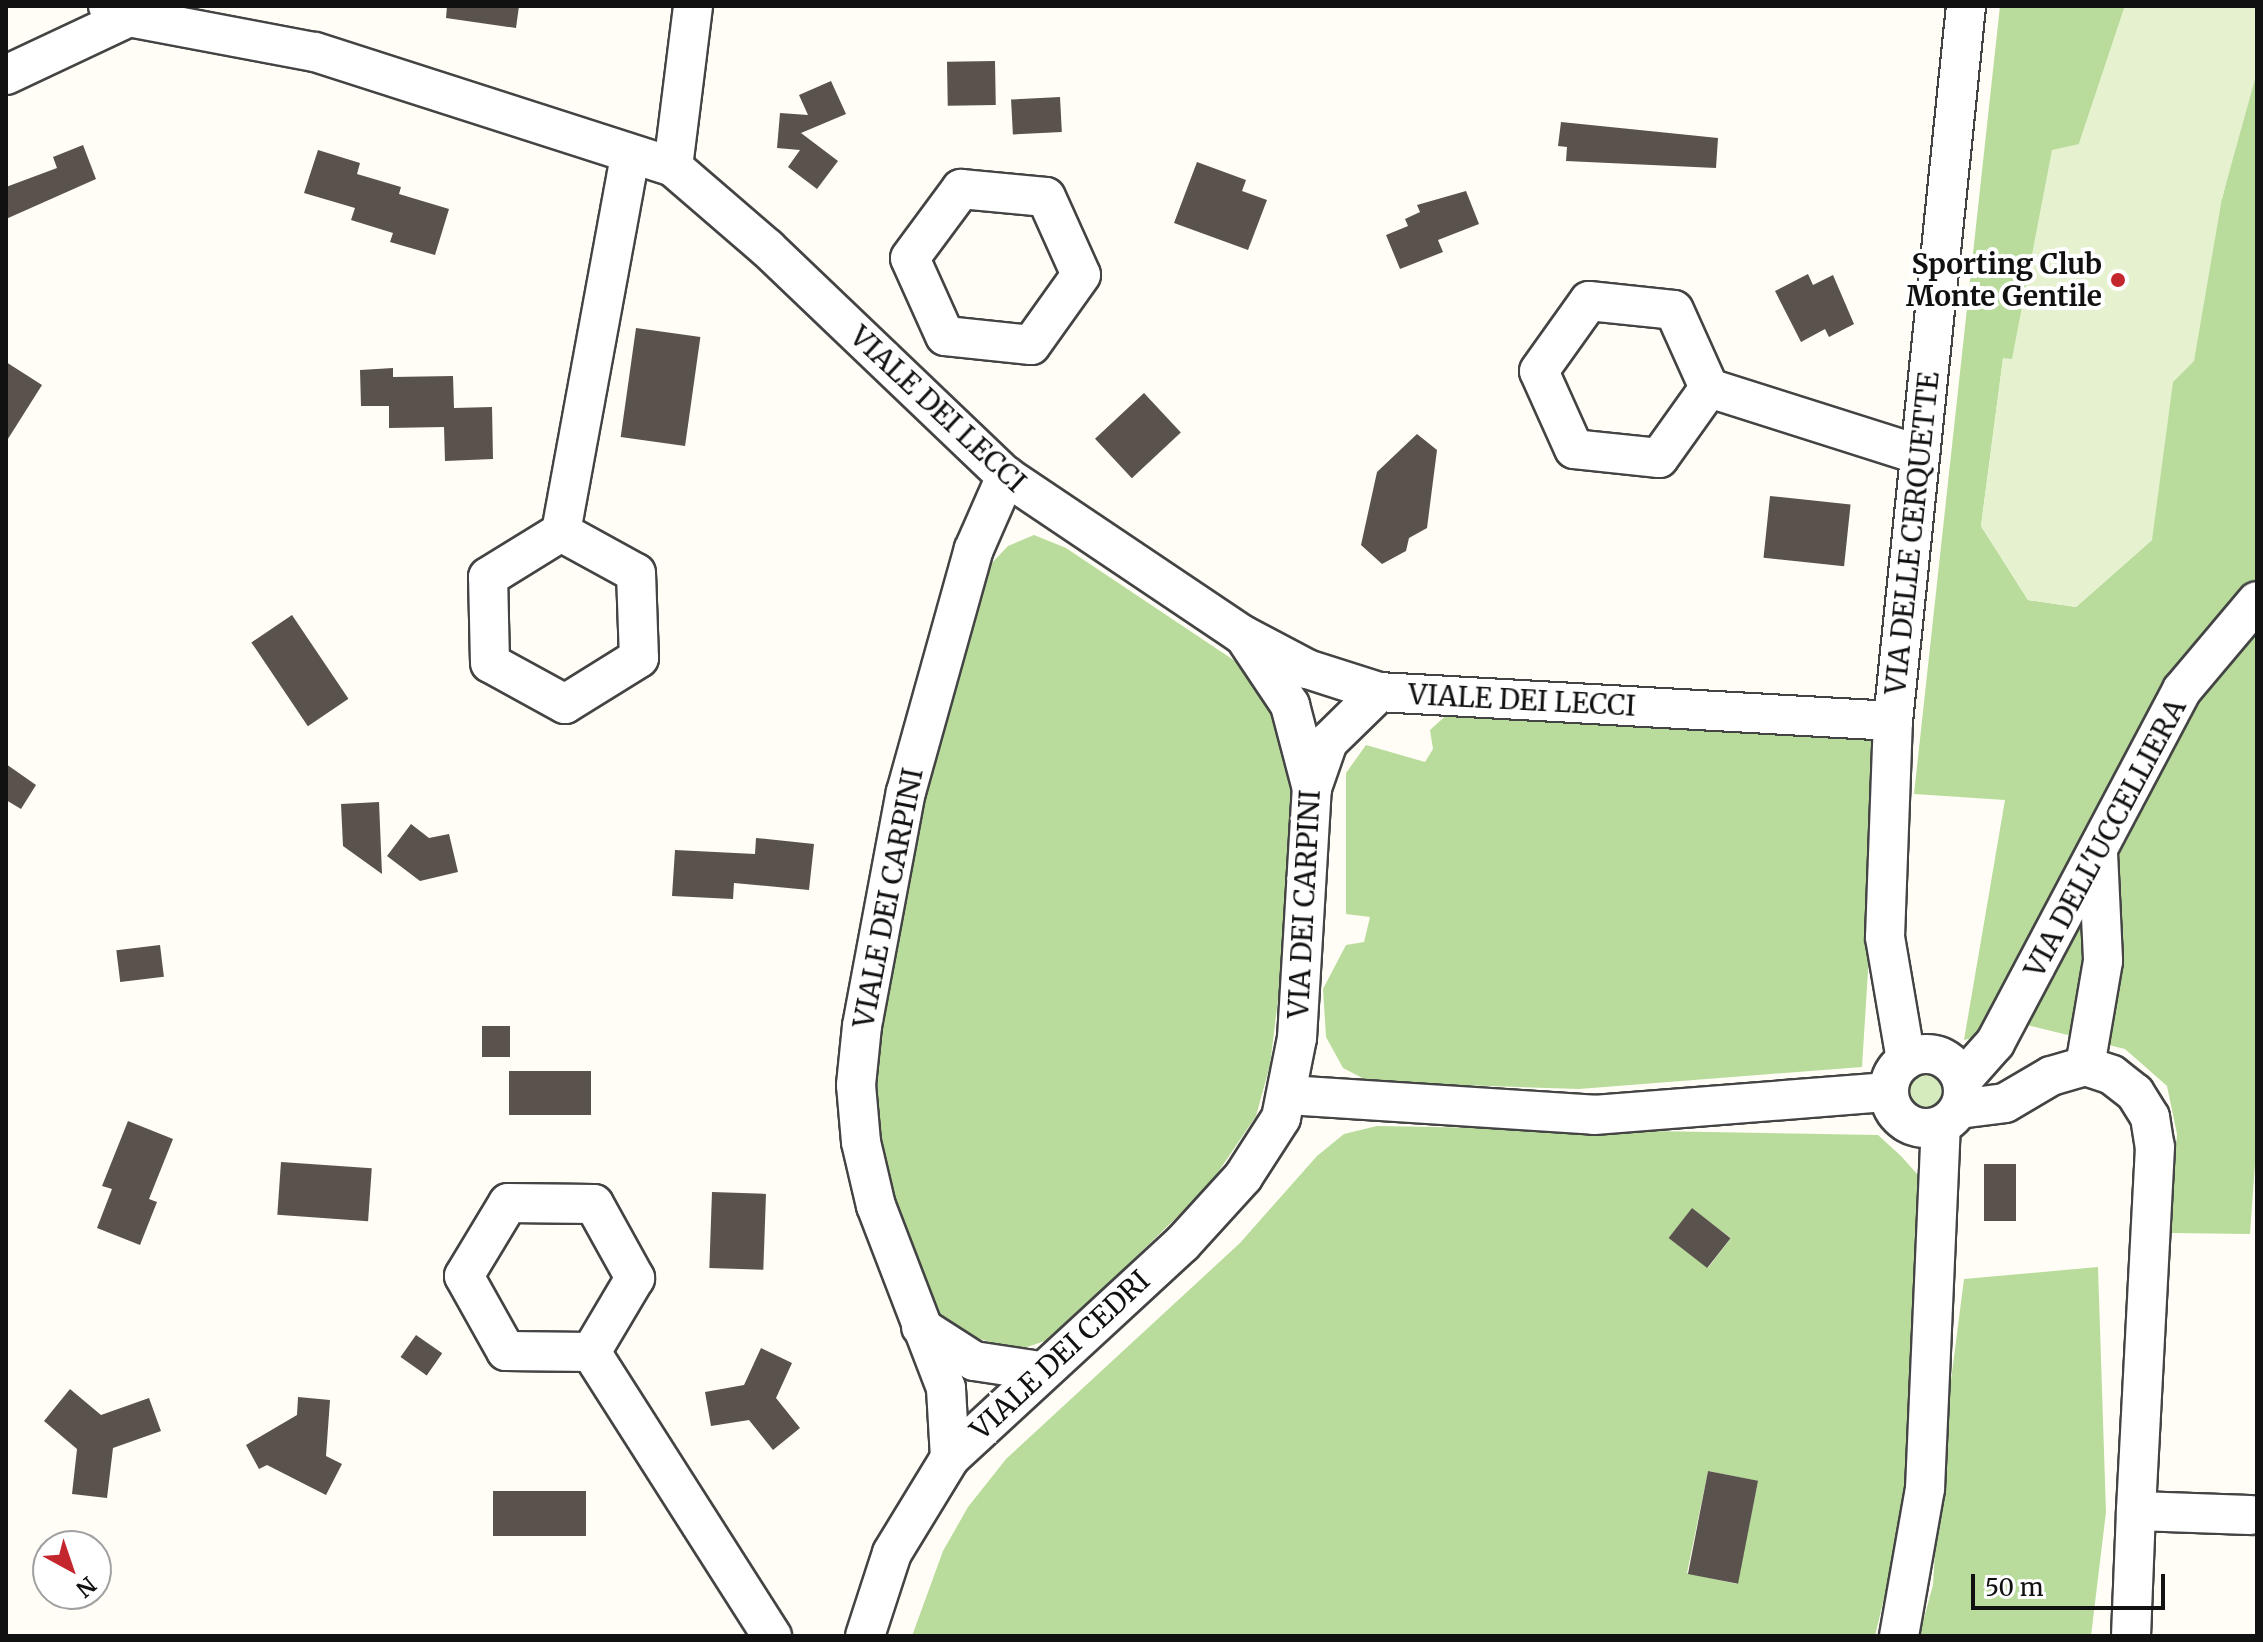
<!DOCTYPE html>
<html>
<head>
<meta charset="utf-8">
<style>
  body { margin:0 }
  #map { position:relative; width:2263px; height:1642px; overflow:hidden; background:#fffdf5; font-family:Merriweather,serif }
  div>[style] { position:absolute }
  .green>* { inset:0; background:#d5ebbd }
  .round { border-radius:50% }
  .forest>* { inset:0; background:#b9dc9c }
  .pitch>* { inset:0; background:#e6f2cf }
  .building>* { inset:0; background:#5a524d; transform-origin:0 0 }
  .roads { filter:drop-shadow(2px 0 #444) drop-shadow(-2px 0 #444) drop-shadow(0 2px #444) drop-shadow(0 -2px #444) }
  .minor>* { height:38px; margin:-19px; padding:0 19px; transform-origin:19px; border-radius:19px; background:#fff }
  .minor>.ring { margin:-19px; padding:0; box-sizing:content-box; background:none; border:38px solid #fff; border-radius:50% }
  .dots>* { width:22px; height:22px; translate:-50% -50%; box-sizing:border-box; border:4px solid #fff; border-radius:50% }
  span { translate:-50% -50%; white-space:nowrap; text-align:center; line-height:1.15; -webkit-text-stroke:8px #fff; paint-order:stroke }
  .poi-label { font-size:28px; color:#111; font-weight:700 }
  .right { translate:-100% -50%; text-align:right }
  .street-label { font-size:28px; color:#111 }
  .frame { position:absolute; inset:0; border:8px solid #111; pointer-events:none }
  .north { position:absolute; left:32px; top:1530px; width:80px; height:80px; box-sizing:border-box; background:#fff; border:2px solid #a0a0a0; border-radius:50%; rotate:140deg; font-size:22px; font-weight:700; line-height:32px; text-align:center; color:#111 }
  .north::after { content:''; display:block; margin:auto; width:28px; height:36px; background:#c4262e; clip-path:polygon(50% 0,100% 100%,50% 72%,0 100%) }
  .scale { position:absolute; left:1971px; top:1574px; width:194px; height:36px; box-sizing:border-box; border:4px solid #111; border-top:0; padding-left:10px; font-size:24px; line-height:28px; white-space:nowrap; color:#111; -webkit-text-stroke:6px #fff; paint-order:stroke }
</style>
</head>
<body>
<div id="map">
  <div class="green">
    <div class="round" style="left:1907px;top:1072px;width:40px;height:40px"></div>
  </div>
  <div class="forest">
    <div style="clip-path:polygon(evenodd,2000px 6px,2125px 6px,2079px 144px,2222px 199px,2257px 59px,2257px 1135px,2250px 1234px,2170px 1233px,2177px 1134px,2167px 1086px,2125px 1049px,2023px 1024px,1964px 1040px,2005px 800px,1914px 794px,2000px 6px,2003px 359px,2152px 540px,2076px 607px,2028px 600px,1981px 526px,2003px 359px)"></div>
    <div style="clip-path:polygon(1034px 535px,1066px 548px,1247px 669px,1289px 740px,1299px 828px,1270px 1065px,1256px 1116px,1208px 1187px,1051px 1339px,1018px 1350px,963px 1334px,926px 1302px,875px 1152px,870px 1079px,926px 777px,988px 567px,1008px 546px)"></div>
    <div style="clip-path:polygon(1451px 711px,1883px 730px,1862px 1067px,1579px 1089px,1370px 1082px,1343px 1068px,1326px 1037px,1323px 989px,1346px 945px,1364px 942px,1370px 917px,1346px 914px,1346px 773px,1366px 745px,1425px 762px,1433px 749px,1430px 730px)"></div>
    <div style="clip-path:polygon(evenodd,1377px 1126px,1878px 1135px,1901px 1156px,1918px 1175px,1906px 1506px,1875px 1636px,912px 1636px,943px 1551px,968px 1507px,1006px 1459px,1240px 1243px,1317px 1156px,1344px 1134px,1377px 1126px,1692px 1209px,1731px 1238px,1708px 1268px,1669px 1238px,1692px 1209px,1377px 1126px,1708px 1471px,1758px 1481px,1737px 1584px,1687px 1573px,1708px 1471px)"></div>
    <div style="clip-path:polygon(2098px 1267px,2106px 1512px,2091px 1636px,1919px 1636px,1933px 1585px,1940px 1466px,1964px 1279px)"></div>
  </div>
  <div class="pitch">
    <div style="clip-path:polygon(2125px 6px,2257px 6px,2257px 72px,2222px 198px,2194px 361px,2173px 382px,2152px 540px,2076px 607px,2028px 600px,1981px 526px,2003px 358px,2012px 359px,2052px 150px,2079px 144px)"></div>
  </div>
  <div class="building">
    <div style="clip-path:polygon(447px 6px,519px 6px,516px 28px,446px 18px)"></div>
    <div style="left:995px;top:61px;width:44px;height:48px;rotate:89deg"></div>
    <div style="clip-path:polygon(831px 81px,846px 114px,801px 133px,838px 161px,817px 189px,788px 167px,800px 150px,777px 148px,780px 113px,808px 115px,799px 95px)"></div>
    <div style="left:1060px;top:97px;width:35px;height:49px;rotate:87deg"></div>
    <div style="clip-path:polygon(1561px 122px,1718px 138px,1716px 168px,1566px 161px,1567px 147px,1558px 146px)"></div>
    <div style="clip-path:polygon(83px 145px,96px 179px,6px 219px,6px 187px,57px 168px,53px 157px)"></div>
    <div style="clip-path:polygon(318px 150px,360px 163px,357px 174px,401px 187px,399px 194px,449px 209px,435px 255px,390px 242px,393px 233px,351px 220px,355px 208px,304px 193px)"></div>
    <div style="clip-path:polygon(1197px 162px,1246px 180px,1242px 191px,1267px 200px,1248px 250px,1174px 223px)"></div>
    <div style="clip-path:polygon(1466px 191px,1479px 224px,1438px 240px,1443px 252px,1400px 269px,1386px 235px,1408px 226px,1405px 219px,1420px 212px,1417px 205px)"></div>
    <div style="clip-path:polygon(1808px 274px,1813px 285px,1833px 275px,1854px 324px,1829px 337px,1825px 329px,1801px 342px,1775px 291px)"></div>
    <div style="left:636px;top:328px;width:65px;height:110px;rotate:8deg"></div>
    <div style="clip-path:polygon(6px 362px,42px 385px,6px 442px)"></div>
    <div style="clip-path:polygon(393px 368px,393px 377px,453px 376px,454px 408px,492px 407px,493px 459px,445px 461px,444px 427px,389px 428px,389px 406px,361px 406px,360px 370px)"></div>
    <div style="left:1144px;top:393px;width:54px;height:67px;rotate:47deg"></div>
    <div style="clip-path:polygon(1417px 434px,1437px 450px,1427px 528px,1409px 538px,1406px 551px,1382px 564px,1361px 545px,1377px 472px)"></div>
    <div style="left:1770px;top:496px;width:81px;height:62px;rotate:6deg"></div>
    <div style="left:292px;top:615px;width:101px;height:49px;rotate:56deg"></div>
    <div style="clip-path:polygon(6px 764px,36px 785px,21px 809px,6px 800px)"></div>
    <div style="clip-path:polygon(379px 802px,382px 874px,343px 846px,341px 804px)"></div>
    <div style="clip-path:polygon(411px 824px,429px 838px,449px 834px,458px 872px,420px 881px,387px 856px)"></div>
    <div style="clip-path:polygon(756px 838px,814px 844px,809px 890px,734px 883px,733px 899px,672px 896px,675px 850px,755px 854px)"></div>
    <div style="left:160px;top:945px;width:32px;height:44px;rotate:83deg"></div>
    <div style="left:482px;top:1026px;width:28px;height:31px"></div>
    <div style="left:509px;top:1071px;width:82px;height:44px"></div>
    <div style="clip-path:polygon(128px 1121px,173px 1139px,149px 1199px,157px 1202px,140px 1245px,97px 1228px,112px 1189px,102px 1186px)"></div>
    <div style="left:281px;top:1162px;width:91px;height:53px;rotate:4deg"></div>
    <div style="left:1984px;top:1164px;width:32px;height:57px"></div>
    <div style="left:712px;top:1192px;width:54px;height:76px;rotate:2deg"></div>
    <div style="left:1692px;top:1208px;width:49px;height:38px;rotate:38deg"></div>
    <div style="left:416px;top:1335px;width:32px;height:27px;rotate:35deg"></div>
    <div style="clip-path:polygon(761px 1348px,792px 1363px,776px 1398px,800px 1428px,773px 1450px,749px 1420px,711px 1426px,705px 1392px,744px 1385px)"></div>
    <div style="clip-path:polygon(70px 1389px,101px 1415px,149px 1398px,161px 1431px,113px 1448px,107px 1498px,72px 1494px,77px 1449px,44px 1421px)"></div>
    <div style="clip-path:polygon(298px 1397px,330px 1400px,326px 1456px,342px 1464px,326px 1495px,267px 1465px,259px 1469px,246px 1445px,297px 1415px)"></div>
    <div style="left:1708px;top:1471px;width:51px;height:105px;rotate:11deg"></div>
    <div style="left:586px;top:1491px;width:45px;height:93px;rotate:90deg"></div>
  </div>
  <div class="roads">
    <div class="minor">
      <div style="left:108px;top:6px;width:24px;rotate:28deg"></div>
      <div style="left:129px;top:17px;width:189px;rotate:10.7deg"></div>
      <div style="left:315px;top:52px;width:376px;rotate:17.8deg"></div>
      <div style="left:673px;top:167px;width:124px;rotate:40.8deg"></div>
      <div style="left:767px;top:248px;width:330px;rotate:43.7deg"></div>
      <div style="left:1006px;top:476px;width:283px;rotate:33.9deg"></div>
      <div style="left:1241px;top:634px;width:75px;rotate:27.9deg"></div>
      <div style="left:1307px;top:669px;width:76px;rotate:17.7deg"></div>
      <div style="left:1379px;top:692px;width:515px;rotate:3.23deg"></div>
      <div style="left:6px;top:75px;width:136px;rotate:-25.2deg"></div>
      <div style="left:673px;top:167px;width:162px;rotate:-82.9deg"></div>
      <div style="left:961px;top:189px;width:85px;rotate:5.4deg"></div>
      <div style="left:1046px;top:197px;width:85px;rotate:65.8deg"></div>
      <div style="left:1081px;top:275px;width:86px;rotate:125.5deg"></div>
      <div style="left:1031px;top:345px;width:86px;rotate:-174deg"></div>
      <div style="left:945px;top:336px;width:85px;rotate:-114.2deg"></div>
      <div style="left:910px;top:258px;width:86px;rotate:-53.5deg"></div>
      <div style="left:1589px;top:301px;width:85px;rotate:6deg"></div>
      <div style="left:1674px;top:310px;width:85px;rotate:65.8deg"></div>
      <div style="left:1709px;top:388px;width:86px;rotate:125.5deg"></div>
      <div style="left:1659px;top:458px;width:85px;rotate:-174deg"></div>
      <div style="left:1574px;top:449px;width:85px;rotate:-114.2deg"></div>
      <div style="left:1539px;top:371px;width:86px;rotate:-54.5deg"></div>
      <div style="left:1709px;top:388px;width:221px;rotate:17.6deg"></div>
      <div style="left:561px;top:532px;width:85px;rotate:28.7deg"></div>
      <div style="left:636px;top:573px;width:85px;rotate:88deg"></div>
      <div style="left:639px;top:658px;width:87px;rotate:148.1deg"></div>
      <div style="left:565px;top:704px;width:85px;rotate:-151.3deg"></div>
      <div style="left:490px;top:663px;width:86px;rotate:-91.3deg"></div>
      <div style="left:488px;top:577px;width:86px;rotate:-31.7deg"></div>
      <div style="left:561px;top:532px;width:382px;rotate:-79.6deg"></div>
      <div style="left:1312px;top:788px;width:49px;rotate:-70.8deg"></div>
      <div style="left:1328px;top:742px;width:71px;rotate:-44.4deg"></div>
      <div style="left:2098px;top:853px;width:108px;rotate:87.3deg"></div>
      <div style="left:2103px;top:961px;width:107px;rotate:99.7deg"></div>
      <div style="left:2085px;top:1066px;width:28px;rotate:18deg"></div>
      <div style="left:2112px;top:1075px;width:29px;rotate:38deg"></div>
      <div style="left:2135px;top:1093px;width:28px;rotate:58deg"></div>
      <div style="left:2150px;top:1117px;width:30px;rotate:81deg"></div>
      <div style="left:2155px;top:1147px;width:364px;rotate:93deg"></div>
      <div style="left:2136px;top:1511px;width:115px;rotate:2deg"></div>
      <div class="ring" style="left:1889px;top:1054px;width:36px;height:36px"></div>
      <div style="left:1906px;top:1060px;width:125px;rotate:-99.7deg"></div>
      <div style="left:1885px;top:937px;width:216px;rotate:-87.9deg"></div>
      <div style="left:1893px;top:721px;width:719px;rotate:-84.17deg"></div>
      <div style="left:1962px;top:1080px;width:50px;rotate:-48.3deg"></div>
      <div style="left:1995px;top:1043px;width:399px;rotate:-62.1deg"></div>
      <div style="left:2182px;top:690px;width:116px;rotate:-49.9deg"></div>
      <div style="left:1288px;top:1095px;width:307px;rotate:3.7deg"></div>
      <div style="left:1594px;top:1115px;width:295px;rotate:-4.5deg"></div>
      <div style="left:1959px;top:1109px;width:46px;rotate:-7.4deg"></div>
      <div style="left:2005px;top:1103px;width:53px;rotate:-30.4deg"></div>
      <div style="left:2051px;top:1076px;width:35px;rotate:-16deg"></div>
      <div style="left:508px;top:1203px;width:86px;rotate:0.7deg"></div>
      <div style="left:594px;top:1204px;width:85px;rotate:61deg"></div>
      <div style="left:635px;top:1278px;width:86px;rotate:120.7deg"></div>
      <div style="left:591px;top:1352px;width:85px;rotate:-179.3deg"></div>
      <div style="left:506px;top:1351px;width:86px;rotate:-119.2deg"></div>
      <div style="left:464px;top:1276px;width:85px;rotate:-58.9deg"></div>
      <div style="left:921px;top:1327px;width:63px;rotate:32.7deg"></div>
      <div style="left:974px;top:1361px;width:67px;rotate:8.6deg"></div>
      <div style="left:591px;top:1352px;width:337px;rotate:57.5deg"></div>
      <div style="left:950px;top:1458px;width:70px;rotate:-93.3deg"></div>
      <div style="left:946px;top:1388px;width:195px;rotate:-111deg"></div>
      <div style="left:876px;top:1206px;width:66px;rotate:-103.2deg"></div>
      <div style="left:861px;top:1142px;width:57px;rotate:-95deg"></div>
      <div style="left:856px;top:1085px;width:59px;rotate:-84.2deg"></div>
      <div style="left:862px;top:1026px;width:238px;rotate:-79.4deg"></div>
      <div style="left:906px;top:792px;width:252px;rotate:-74.4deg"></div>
      <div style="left:974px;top:549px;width:80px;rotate:-66.3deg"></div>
      <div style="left:865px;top:1636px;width:87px;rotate:-72deg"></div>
      <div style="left:892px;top:1553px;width:111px;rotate:-58.6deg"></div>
      <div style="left:950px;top:1458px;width:316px;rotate:-42.7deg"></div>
      <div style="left:1182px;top:1244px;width:91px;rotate:-47.7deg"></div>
      <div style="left:1243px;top:1177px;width:70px;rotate:-57.2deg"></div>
      <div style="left:1281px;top:1118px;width:82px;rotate:-78.7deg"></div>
      <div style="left:1297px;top:1038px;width:249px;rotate:-86.6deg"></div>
      <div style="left:1312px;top:789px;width:87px;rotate:-104.7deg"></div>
      <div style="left:1290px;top:705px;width:76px;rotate:-123.7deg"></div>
      <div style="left:1899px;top:1636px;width:149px;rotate:-80deg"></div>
      <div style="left:1925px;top:1489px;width:364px;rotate:-87.5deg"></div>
      <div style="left:2131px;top:1636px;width:125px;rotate:-87.7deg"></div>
    </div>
  </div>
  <div class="dots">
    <div style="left:2118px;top:280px;background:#c4262e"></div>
  </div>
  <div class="poi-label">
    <span class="right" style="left:2102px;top:280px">Sporting Club<br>Monte Gentile</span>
  </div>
  <div class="street-label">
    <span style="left:938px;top:409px;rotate:43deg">VIALE DEI LECCI</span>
    <span style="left:1912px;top:533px;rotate:-84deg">VIA DELLE CERQUETTE</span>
    <span style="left:1522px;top:700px;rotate:3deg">VIALE DEI LECCI</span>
    <span style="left:2105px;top:838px;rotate:-62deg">VIA DELL'UCCELLIERA</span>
    <span style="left:888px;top:898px;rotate:-79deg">VIALE DEI CARPINI</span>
    <span style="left:1304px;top:904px;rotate:-87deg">VIA DEI CARPINI</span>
    <span style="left:1060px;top:1355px;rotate:-43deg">VIALE DEI CEDRI</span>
  </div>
  <div class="frame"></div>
  <div class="north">N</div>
  <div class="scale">50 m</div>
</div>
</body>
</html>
